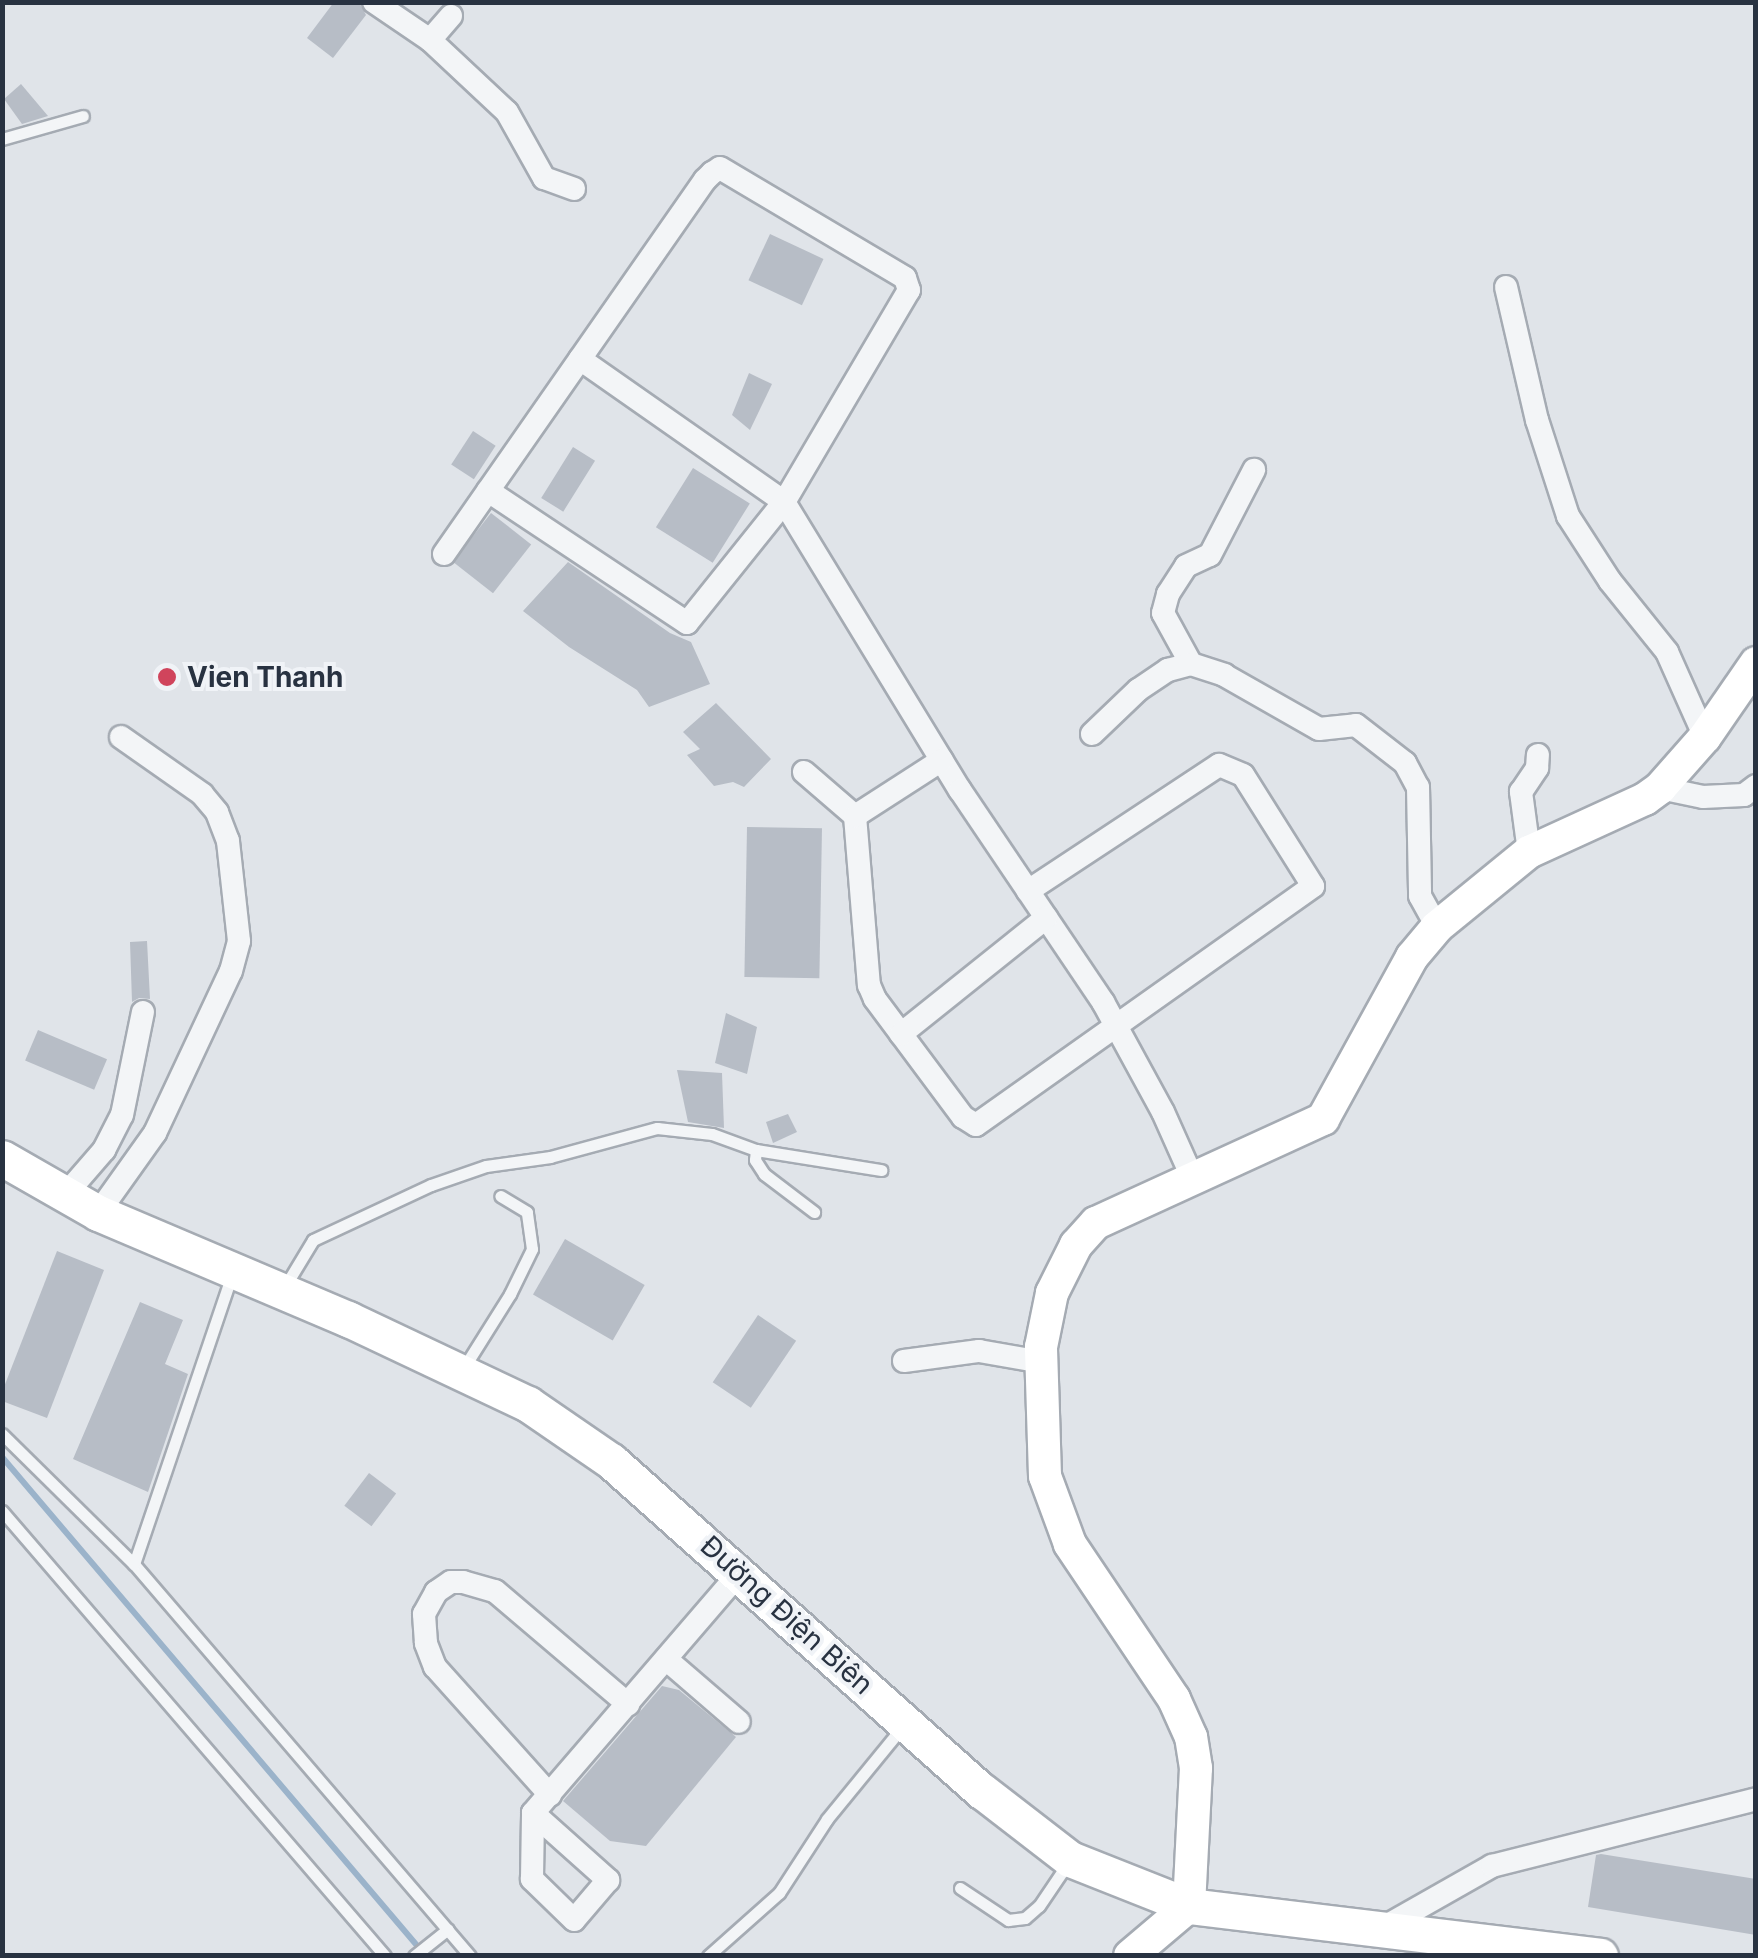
<!DOCTYPE html>
<html>
<head>
<meta charset="utf-8">
<style>
  body { margin:0 }
  #map { position:relative; width:1758px; height:1958px; overflow:hidden; background:#e0e4e9; font-family:Inter,sans-serif }
  div>[style] { position:absolute }
  .stream>* { height:6px; margin:-3px; padding:0 3px; transform-origin:3px; border-radius:3px; background:#9bb3ca }
  .building>* { inset:0; background:#b7bdc6; transform-origin:0 0 }
  .roads { filter:drop-shadow(2px 0 #a5abb3) drop-shadow(-2px 0 #a5abb3) drop-shadow(0 2px #a5abb3) drop-shadow(0 -2px #a5abb3) }
  .lane>* { height:11px; margin:-5.5px; padding:0 5.5px; transform-origin:5.5px; border-radius:5.5px; background:#f3f5f7 }
  .street>* { height:22px; margin:-11px; padding:0 11px; transform-origin:11px; border-radius:11px; background:#f3f5f7 }
  .secondary>* { height:32px; margin:-16px; padding:0 16px; transform-origin:16px; border-radius:16px; background:#fff }
  .primary>* { height:35px; margin:-17.5px; padding:0 17.5px; transform-origin:17.5px; border-radius:17.5px; background:#fff }
  .dots>* { width:28px; height:28px; translate:-50% -50%; box-sizing:border-box; border:5px solid #f0f3f7; border-radius:50% }
  span { translate:-50% -50%; white-space:nowrap; text-align:center; line-height:1.15; -webkit-text-stroke:8px #f0f3f7; paint-order:stroke }
  .poi-label { font-size:28px; color:#283241; font-weight:700 }
  .left { translate:0 -50%; text-align:left }
  .street-label { font-size:28px; color:#283241 }
  .frame { position:absolute; inset:0; border:5px solid #283241; pointer-events:none }
</style>
</head>
<body>
<div id="map">
  <div class="stream">
    <div style="left:2px;top:1457px;width:655px;rotate:49.65deg"></div>
  </div>
  <div class="building">
    <div style="clip-path:polygon(334px 2px,359px 2px,366px 15px,333px 58px,307px 38px)"></div>
    <div style="clip-path:polygon(21px 84px,48px 116px,22px 124px,4px 99px)"></div>
    <div style="left:770px;top:234px;width:59px;height:51px;rotate:25deg"></div>
    <div style="clip-path:polygon(749px 373px,772px 384px,750px 430px,732px 415px)"></div>
    <div style="left:473px;top:431px;width:27px;height:40px;rotate:33deg"></div>
    <div style="left:573px;top:447px;width:26px;height:60px;rotate:32deg"></div>
    <div style="left:693px;top:468px;width:67px;height:70px;rotate:32deg"></div>
    <div style="left:491px;top:513px;width:51px;height:62px;rotate:38deg"></div>
    <div style="clip-path:polygon(568px 562px,670px 633px,691px 642px,710px 684px,649px 707px,637px 690px,569px 647px,523px 611px)"></div>
    <div style="clip-path:polygon(716px 703px,771px 759px,744px 787px,733px 782px,714px 786px,687px 755px,700px 749px,683px 732px)"></div>
    <div style="left:747px;top:827px;width:75px;height:150px;rotate:1deg"></div>
    <div style="clip-path:polygon(147px 941px,150px 999px,139px 998px,132px 1002px,130px 942px)"></div>
    <div style="clip-path:polygon(726px 1013px,757px 1027px,747px 1074px,715px 1063px)"></div>
    <div style="left:38px;top:1030px;width:75px;height:33px;rotate:23deg"></div>
    <div style="clip-path:polygon(677px 1070px,722px 1073px,724px 1128px,688px 1122px)"></div>
    <div style="clip-path:polygon(788px 1114px,797px 1132px,773px 1143px,766px 1122px)"></div>
    <div style="left:565px;top:1239px;width:92px;height:64px;rotate:30deg"></div>
    <div style="clip-path:polygon(57px 1251px,104px 1270px,47px 1418px,2px 1401px,2px 1392px)"></div>
    <div style="clip-path:polygon(140px 1302px,183px 1320px,165px 1364px,188px 1374px,148px 1492px,73px 1459px)"></div>
    <div style="left:758px;top:1315px;width:46px;height:81px;rotate:34deg"></div>
    <div style="left:369px;top:1473px;width:34px;height:41px;rotate:37deg"></div>
    <div style="clip-path:polygon(662px 1686px,679px 1690px,736px 1737px,646px 1846px,610px 1841px,563px 1801px)"></div>
    <div style="clip-path:polygon(1601px 1854px,1756px 1879px,1756px 1935px,1588px 1907px,1596px 1855px)"></div>
  </div>
  <div class="roads">
    <div class="lane">
      <div style="left:2px;top:139px;width:84px;rotate:-15.9deg"></div>
      <div style="left:756px;top:1150px;width:10px;rotate:96deg"></div>
      <div style="left:755px;top:1160px;width:17px;rotate:57deg"></div>
      <div style="left:764px;top:1174px;width:63px;rotate:37.2deg"></div>
      <div style="left:284px;top:1288px;width:56px;rotate:-58.9deg"></div>
      <div style="left:313px;top:1240px;width:130px;rotate:-25deg"></div>
      <div style="left:431px;top:1185px;width:58px;rotate:-19.1deg"></div>
      <div style="left:486px;top:1166px;width:65px;rotate:-8deg"></div>
      <div style="left:550px;top:1157px;width:111px;rotate:-15.2deg"></div>
      <div style="left:657px;top:1128px;width:55px;rotate:6.2deg"></div>
      <div style="left:712px;top:1134px;width:47px;rotate:20deg"></div>
      <div style="left:756px;top:1150px;width:127px;rotate:9.1deg"></div>
      <div style="left:463px;top:1369px;width:89px;rotate:-57.9deg"></div>
      <div style="left:510px;top:1294px;width:50px;rotate:-63.9deg"></div>
      <div style="left:532px;top:1249px;width:37px;rotate:-98deg"></div>
      <div style="left:527px;top:1212px;width:31px;rotate:-149deg"></div>
      <div style="left:2px;top:1434px;width:185px;rotate:44.6deg"></div>
      <div style="left:134px;top:1564px;width:516px;rotate:49.4deg"></div>
      <div style="left:2px;top:1511px;width:587px;rotate:49.28deg"></div>
      <div style="left:134px;top:1564px;width:306px;rotate:-71.3deg"></div>
      <div style="left:960px;top:1888px;width:58px;rotate:33.7deg"></div>
      <div style="left:1008px;top:1920px;width:17px;rotate:-7deg"></div>
      <div style="left:1025px;top:1918px;width:18px;rotate:-41deg"></div>
      <div style="left:1039px;top:1906px;width:52px;rotate:-56deg"></div>
      <div style="left:414px;top:1956px;width:43px;rotate:-38.5deg"></div>
      <div style="left:708px;top:1956px;width:95px;rotate:-41.6deg"></div>
      <div style="left:779px;top:1893px;width:88px;rotate:-57deg"></div>
      <div style="left:827px;top:1819px;width:122px;rotate:-50.7deg"></div>
    </div>
    <div class="street">
      <div style="left:374px;top:2px;width:68px;rotate:34.2deg"></div>
      <div style="left:430px;top:40px;width:105px;rotate:43.1deg"></div>
      <div style="left:507px;top:112px;width:76px;rotate:60.7deg"></div>
      <div style="left:544px;top:178px;width:32px;rotate:20deg"></div>
      <div style="left:430px;top:40px;width:32px;rotate:-49deg"></div>
      <div style="left:1506px;top:287px;width:137px;rotate:76.9deg"></div>
      <div style="left:1537px;top:420px;width:101px;rotate:72.1deg"></div>
      <div style="left:1568px;top:516px;width:77px;rotate:57.1deg"></div>
      <div style="left:1610px;top:581px;width:91px;rotate:51.2deg"></div>
      <div style="left:1667px;top:652px;width:93px;rotate:65.9deg"></div>
      <div style="left:580px;top:359px;width:249px;rotate:35deg"></div>
      <div style="left:784px;top:502px;width:338px;rotate:58.6deg"></div>
      <div style="left:960px;top:790px;width:256px;rotate:56deg"></div>
      <div style="left:1103px;top:1002px;width:125px;rotate:61.4deg"></div>
      <div style="left:1163px;top:1112px;width:73px;rotate:65.9deg"></div>
      <div style="left:444px;top:554px;width:456px;rotate:-55.1deg"></div>
      <div style="left:705px;top:180px;width:10px;rotate:-45deg"></div>
      <div style="left:712px;top:173px;width:9px;rotate:-32deg"></div>
      <div style="left:720px;top:168px;width:215px;rotate:30.7deg"></div>
      <div style="left:905px;top:278px;width:13px;rotate:72deg"></div>
      <div style="left:909px;top:290px;width:246px;rotate:120.5deg"></div>
      <div style="left:784px;top:502px;width:155px;rotate:128.7deg"></div>
      <div style="left:687px;top:623px;width:239px;rotate:-146.4deg"></div>
      <div style="left:1191px;top:664px;width:58px;rotate:-118.8deg"></div>
      <div style="left:1163px;top:613px;width:20px;rotate:-75deg"></div>
      <div style="left:1168px;top:594px;width:33px;rotate:-57deg"></div>
      <div style="left:1186px;top:566px;width:26px;rotate:-25deg"></div>
      <div style="left:1210px;top:555px;width:96px;rotate:-62.6deg"></div>
      <div style="left:1092px;top:734px;width:64px;rotate:-43.7deg"></div>
      <div style="left:1138px;top:690px;width:36px;rotate:-34deg"></div>
      <div style="left:1168px;top:670px;width:24px;rotate:-15deg"></div>
      <div style="left:1191px;top:664px;width:35px;rotate:18deg"></div>
      <div style="left:1224px;top:675px;width:109px;rotate:29.6deg"></div>
      <div style="left:1319px;top:729px;width:37px;rotate:-6deg"></div>
      <div style="left:1356px;top:725px;width:62px;rotate:37.8deg"></div>
      <div style="left:1405px;top:763px;width:27px;rotate:62deg"></div>
      <div style="left:1418px;top:787px;width:109px;rotate:88.9deg"></div>
      <div style="left:1420px;top:896px;width:35px;rotate:61deg"></div>
      <div style="left:804px;top:772px;width:67px;rotate:40.8deg"></div>
      <div style="left:855px;top:816px;width:170px;rotate:85.3deg"></div>
      <div style="left:869px;top:985px;width:15px;rotate:67deg"></div>
      <div style="left:875px;top:999px;width:147px;rotate:53.3deg"></div>
      <div style="left:963px;top:1117px;width:15px;rotate:32deg"></div>
      <div style="left:976px;top:1125px;width:413px;rotate:-35.3deg"></div>
      <div style="left:1313px;top:886px;width:131px;rotate:-122.2deg"></div>
      <div style="left:1243px;top:775px;width:26px;rotate:-157deg"></div>
      <div style="left:1219px;top:765px;width:229px;rotate:146.6deg"></div>
      <div style="left:1660px;top:788px;width:44px;rotate:11.8deg"></div>
      <div style="left:1703px;top:797px;width:41px;rotate:-2.8deg"></div>
      <div style="left:1744px;top:795px;width:15px;rotate:-37deg"></div>
      <div style="left:855px;top:816px;width:103px;rotate:-32.8deg"></div>
      <div style="left:1529px;top:852px;width:61px;rotate:-97.6deg"></div>
      <div style="left:1521px;top:792px;width:29px;rotate:-56deg"></div>
      <div style="left:1537px;top:768px;width:13px;rotate:-86deg"></div>
      <div style="left:901px;top:1034px;width:186px;rotate:-38.7deg"></div>
      <div style="left:65px;top:1195px;width:60px;rotate:-49.1deg"></div>
      <div style="left:104px;top:1150px;width:39px;rotate:-63deg"></div>
      <div style="left:122px;top:1115px;width:105px;rotate:-78.5deg"></div>
      <div style="left:98px;top:1213px;width:98px;rotate:-54.5deg"></div>
      <div style="left:155px;top:1133px;width:179px;rotate:-64.9deg"></div>
      <div style="left:231px;top:971px;width:31px;rotate:-75deg"></div>
      <div style="left:239px;top:941px;width:101px;rotate:-96.3deg"></div>
      <div style="left:228px;top:841px;width:31px;rotate:-111deg"></div>
      <div style="left:217px;top:812px;width:23px;rotate:-130deg"></div>
      <div style="left:202px;top:794px;width:99px;rotate:-144.9deg"></div>
      <div style="left:904px;top:1361px;width:76px;rotate:-7.6deg"></div>
      <div style="left:979px;top:1351px;width:64px;rotate:9.9deg"></div>
      <div style="left:666px;top:1659px;width:96px;rotate:40.8deg"></div>
      <div style="left:550px;top:1795px;width:172px;rotate:-131.9deg"></div>
      <div style="left:435px;top:1667px;width:26px;rotate:-111deg"></div>
      <div style="left:426px;top:1643px;width:29px;rotate:-94deg"></div>
      <div style="left:424px;top:1614px;width:25px;rotate:-61deg"></div>
      <div style="left:436px;top:1592px;width:18px;rotate:-34deg"></div>
      <div style="left:451px;top:1582px;width:12px"></div>
      <div style="left:463px;top:1582px;width:33px;rotate:16deg"></div>
      <div style="left:495px;top:1591px;width:175px;rotate:40.4deg"></div>
      <div style="left:533px;top:1813px;width:101px;rotate:41.8deg"></div>
      <div style="left:608px;top:1880px;width:52px;rotate:130.4deg"></div>
      <div style="left:574px;top:1920px;width:59px;rotate:-135.7deg"></div>
      <div style="left:532px;top:1879px;width:66px;rotate:-89.1deg"></div>
      <div style="left:533px;top:1813px;width:318px;rotate:-49.3deg"></div>
      <div style="left:1381px;top:1929px;width:128px;rotate:-29.6deg"></div>
      <div style="left:1492px;top:1866px;width:272px;rotate:-14.2deg"></div>
    </div>
    <div class="secondary">
      <div style="left:1130px;top:1956px;width:77px;rotate:-40.3deg"></div>
      <div style="left:1189px;top:1906px;width:138px;rotate:-87.1deg"></div>
      <div style="left:1196px;top:1768px;width:31px;rotate:-99deg"></div>
      <div style="left:1191px;top:1737px;width:42px;rotate:-114.1deg"></div>
      <div style="left:1174px;top:1699px;width:187px;rotate:-123.9deg"></div>
      <div style="left:1070px;top:1544px;width:72px;rotate:-110.2deg"></div>
      <div style="left:1045px;top:1476px;width:129px;rotate:-91.8deg"></div>
      <div style="left:1041px;top:1347px;width:55px;rotate:-78.5deg"></div>
      <div style="left:1052px;top:1293px;width:54px;rotate:-63.4deg"></div>
      <div style="left:1076px;top:1245px;width:30px;rotate:-48deg"></div>
      <div style="left:1096px;top:1223px;width:250px;rotate:-24.6deg"></div>
      <div style="left:1323px;top:1119px;width:185px;rotate:-61.2deg"></div>
      <div style="left:1412px;top:957px;width:39px;rotate:-50deg"></div>
      <div style="left:1437px;top:927px;width:119px;rotate:-39.2deg"></div>
      <div style="left:1529px;top:852px;width:128px;rotate:-24.6deg"></div>
      <div style="left:1645px;top:799px;width:19px;rotate:-36deg"></div>
      <div style="left:1660px;top:788px;width:68px;rotate:-48.6deg"></div>
      <div style="left:1705px;top:737px;width:90px;rotate:-55.4deg"></div>
    </div>
    <div class="primary">
      <div style="left:2px;top:1158px;width:111px;rotate:29.8deg"></div>
      <div style="left:98px;top:1213px;width:272px;rotate:23deg"></div>
      <div style="left:348px;top:1319px;width:199px;rotate:25.3deg"></div>
      <div style="left:528px;top:1404px;width:101px;rotate:34.5deg"></div>
      <div style="left:611px;top:1461px;width:497px;rotate:41.7deg"></div>
      <div style="left:982px;top:1791px;width:111px;rotate:37.7deg"></div>
      <div style="left:1070px;top:1859px;width:128px;rotate:21.6deg"></div>
      <div style="left:1189px;top:1906px;width:414px;rotate:6.9deg"></div>
    </div>
  </div>
  <div class="dots">
    <div style="left:167px;top:677px;background:#d0445c"></div>
  </div>
  <div class="poi-label">
    <span class="left" style="left:187px;top:677px">Vien Thanh</span>
  </div>
  <div class="street-label">
    <span style="left:787px;top:1615px;rotate:42deg">Đường Điện Biên</span>
  </div>
  <div class="frame"></div>
</div>
</body>
</html>
